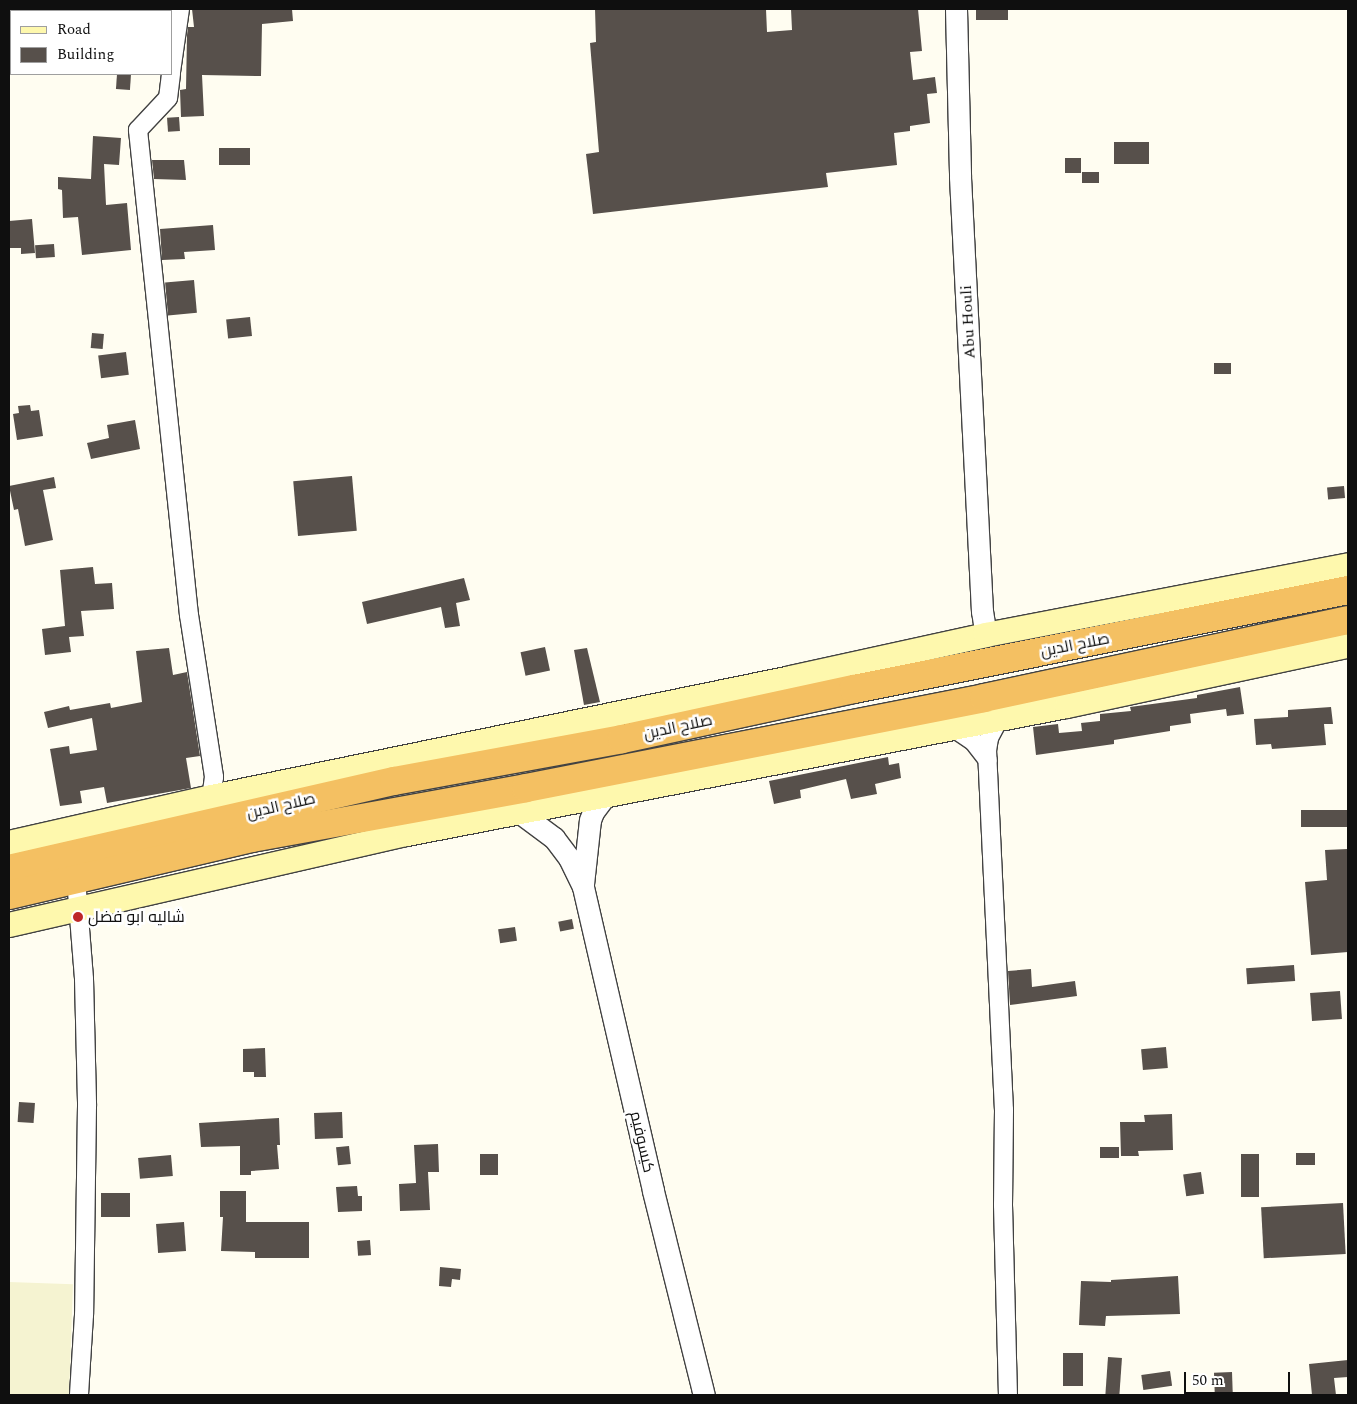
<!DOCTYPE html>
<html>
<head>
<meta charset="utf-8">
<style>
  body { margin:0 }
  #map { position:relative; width:1357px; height:1404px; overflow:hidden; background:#fffdf1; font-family:Spectral,Cairo,serif }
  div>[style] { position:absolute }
  .farmland>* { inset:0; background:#f5f3d1; transform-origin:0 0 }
  .building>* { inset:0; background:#57504b; transform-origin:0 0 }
  .roads { filter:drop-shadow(1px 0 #424242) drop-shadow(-1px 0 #424242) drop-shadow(0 1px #424242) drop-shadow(0 -1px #424242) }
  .minor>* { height:18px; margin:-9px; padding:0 9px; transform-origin:9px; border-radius:9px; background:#fff }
  .tertiary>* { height:21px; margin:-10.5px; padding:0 10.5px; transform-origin:10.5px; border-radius:10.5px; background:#fff }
  .secondary>* { height:24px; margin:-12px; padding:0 12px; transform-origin:12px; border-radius:12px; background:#fef8ad }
  .trunk>* { height:28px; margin:-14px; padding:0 14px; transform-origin:14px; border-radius:14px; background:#f4c062 }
  .dots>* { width:14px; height:14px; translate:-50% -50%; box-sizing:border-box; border:2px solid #fff; border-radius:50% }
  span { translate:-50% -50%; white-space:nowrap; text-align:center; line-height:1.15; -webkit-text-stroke:5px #fff; paint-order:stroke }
  .street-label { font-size:16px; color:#0f0f0f }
  .poi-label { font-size:16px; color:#0f0f0f }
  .left { translate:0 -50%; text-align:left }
  .frame { position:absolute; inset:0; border:10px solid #0f0f0f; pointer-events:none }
  .legend { position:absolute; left:10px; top:10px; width:162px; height:65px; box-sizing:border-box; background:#fff; border:1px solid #9f9f9f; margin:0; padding:6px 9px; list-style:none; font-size:15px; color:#0f0f0f }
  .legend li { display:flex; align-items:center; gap:10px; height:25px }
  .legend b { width:25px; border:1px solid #9f9f9f }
  .scale { position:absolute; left:1184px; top:1372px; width:106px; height:22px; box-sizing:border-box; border:2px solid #0f0f0f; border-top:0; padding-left:6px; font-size:15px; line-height:18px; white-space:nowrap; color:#0f0f0f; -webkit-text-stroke:4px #fff; paint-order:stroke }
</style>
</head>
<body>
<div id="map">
  <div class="farmland">
    <div style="left:9px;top:1282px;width:64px;height:113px;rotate:2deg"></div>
  </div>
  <div class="building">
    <div style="clip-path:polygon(192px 9px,292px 9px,293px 21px,262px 24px,261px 76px,202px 75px,204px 116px,181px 117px,180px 90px,186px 89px,187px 35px,188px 27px,194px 27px)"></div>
    <div style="clip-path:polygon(595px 9px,766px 9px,767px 32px,792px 30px,791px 9px,918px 9px,922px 51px,910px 52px,913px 80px,935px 77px,937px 93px,927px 94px,930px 123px,910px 126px,910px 131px,894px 133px,897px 165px,826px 173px,828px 187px,593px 214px,586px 154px,599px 152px,590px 43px,596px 42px)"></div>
    <div style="left:976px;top:9px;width:32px;height:11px"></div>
    <div style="left:117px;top:74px;width:14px;height:15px;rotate:4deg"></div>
    <div style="left:179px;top:117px;width:14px;height:12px;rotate:86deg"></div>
    <div style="clip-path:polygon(93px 136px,121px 138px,119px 165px,104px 164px,106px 205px,127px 203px,131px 250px,82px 255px,78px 217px,63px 218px,62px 190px,58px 189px,58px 177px,91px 179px)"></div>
    <div style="left:1114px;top:142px;width:35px;height:22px"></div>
    <div style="left:250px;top:148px;width:17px;height:31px;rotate:90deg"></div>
    <div style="left:1065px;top:158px;width:16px;height:15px"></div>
    <div style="clip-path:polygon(152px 160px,184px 160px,186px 180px,154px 179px)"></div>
    <div style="left:1082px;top:172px;width:17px;height:11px"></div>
    <div style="clip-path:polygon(32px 219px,35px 253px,21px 254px,21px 248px,9px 248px,9px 221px)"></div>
    <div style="clip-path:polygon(213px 225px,215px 250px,184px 252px,185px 259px,162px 260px,160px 229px)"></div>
    <div style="left:54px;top:244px;width:13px;height:19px;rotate:86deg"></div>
    <div style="left:194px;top:280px;width:33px;height:29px;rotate:85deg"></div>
    <div style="left:250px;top:317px;width:19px;height:24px;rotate:84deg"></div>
    <div style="left:92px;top:333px;width:12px;height:15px;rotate:5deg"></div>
    <div style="left:126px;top:352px;width:23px;height:28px;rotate:83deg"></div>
    <div style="left:1214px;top:363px;width:17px;height:11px"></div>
    <div style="clip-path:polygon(30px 405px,31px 411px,39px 410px,43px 436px,17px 440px,13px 414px,19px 413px,18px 406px)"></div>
    <div style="clip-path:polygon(135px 420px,140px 449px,91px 459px,87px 443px,109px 438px,107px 425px)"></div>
    <div style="left:352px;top:476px;width:55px;height:59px;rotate:85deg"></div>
    <div style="clip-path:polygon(54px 477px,56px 488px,43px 490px,53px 540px,25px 546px,18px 509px,14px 510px,9px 486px)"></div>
    <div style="left:1344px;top:486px;width:12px;height:17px;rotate:85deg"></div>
    <div style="clip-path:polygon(93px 567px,95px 584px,112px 583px,114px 609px,81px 611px,84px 636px,69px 637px,71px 652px,45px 655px,42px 629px,65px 626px,60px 570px)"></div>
    <div style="clip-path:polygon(464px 578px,470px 600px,456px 603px,460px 626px,445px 628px,441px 607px,367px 624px,362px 602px)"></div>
    <div style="left:545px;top:647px;width:24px;height:25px;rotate:78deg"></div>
    <div style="clip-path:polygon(169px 648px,173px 675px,187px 672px,200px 756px,186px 758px,191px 788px,107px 803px,104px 787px,80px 791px,82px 803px,60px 806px,50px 749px,69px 746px,70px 754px,97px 750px,92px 718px,48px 728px,44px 712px,69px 706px,70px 710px,110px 703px,111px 708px,142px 702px,136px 651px)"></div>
    <div style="clip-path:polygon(587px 648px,600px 702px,584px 705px,574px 650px)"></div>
    <div style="clip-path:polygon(1240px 687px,1244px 714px,1227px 716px,1226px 709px,1190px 714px,1191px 723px,1170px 726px,1170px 731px,1114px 740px,1114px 744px,1036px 755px,1033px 727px,1058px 724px,1059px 733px,1082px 731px,1081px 723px,1100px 721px,1100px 714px,1131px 711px,1130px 707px,1197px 698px,1197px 695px)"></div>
    <div style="clip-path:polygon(1331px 707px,1333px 724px,1324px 724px,1326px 745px,1272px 749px,1271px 744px,1256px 745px,1254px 719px,1288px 717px,1288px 710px)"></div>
    <div style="clip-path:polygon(888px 757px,889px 765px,899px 763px,901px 778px,875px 784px,877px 794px,851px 799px,846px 779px,800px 790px,801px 798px,774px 804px,769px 781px)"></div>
    <div style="left:1348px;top:810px;width:17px;height:47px;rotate:90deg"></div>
    <div style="clip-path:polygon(1348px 849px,1348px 952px,1311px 955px,1305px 882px,1327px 880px,1325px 850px)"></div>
    <div style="left:572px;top:919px;width:10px;height:14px;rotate:79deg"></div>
    <div style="left:515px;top:927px;width:14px;height:17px;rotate:82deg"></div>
    <div style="left:1294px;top:965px;width:16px;height:48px;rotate:86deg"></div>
    <div style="clip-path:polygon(1031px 969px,1032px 987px,1075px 981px,1077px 996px,1010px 1005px,1008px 971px)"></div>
    <div style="left:1340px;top:991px;width:28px;height:30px;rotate:86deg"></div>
    <div style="left:1166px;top:1047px;width:21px;height:25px;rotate:85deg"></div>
    <div style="clip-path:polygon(265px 1048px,266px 1077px,254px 1077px,254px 1072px,243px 1072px,243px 1049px)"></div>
    <div style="left:19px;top:1102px;width:16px;height:20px;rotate:4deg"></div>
    <div style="left:342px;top:1112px;width:26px;height:28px;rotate:88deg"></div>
    <div style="clip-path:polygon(1172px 1114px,1173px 1150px,1138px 1151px,1139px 1156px,1121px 1156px,1120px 1122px,1145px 1122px,1144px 1115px)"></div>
    <div style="clip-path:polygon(279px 1118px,280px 1145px,277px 1145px,279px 1169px,251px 1171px,251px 1175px,240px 1175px,240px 1146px,201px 1147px,199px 1123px)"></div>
    <div style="clip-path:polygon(438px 1144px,439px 1172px,428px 1172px,430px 1210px,400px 1211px,399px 1184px,416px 1183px,414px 1145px)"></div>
    <div style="left:349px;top:1146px;width:18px;height:13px;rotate:84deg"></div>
    <div style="left:1119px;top:1147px;width:11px;height:19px;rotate:90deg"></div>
    <div style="left:1315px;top:1153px;width:12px;height:19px;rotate:90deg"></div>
    <div style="left:480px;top:1154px;width:18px;height:21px"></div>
    <div style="left:1259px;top:1154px;width:43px;height:18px;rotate:90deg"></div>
    <div style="left:171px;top:1155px;width:21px;height:33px;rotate:85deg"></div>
    <div style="left:1201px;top:1172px;width:22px;height:18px;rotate:82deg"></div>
    <div style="clip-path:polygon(357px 1186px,358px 1196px,362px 1196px,362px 1211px,338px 1212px,336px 1187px)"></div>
    <div style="clip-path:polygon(220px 1191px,246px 1191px,246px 1222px,309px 1222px,309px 1258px,255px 1258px,255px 1252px,221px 1251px,223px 1217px,220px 1217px)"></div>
    <div style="left:101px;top:1193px;width:29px;height:24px"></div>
    <div style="left:1343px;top:1203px;width:51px;height:82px;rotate:87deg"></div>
    <div style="left:184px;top:1222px;width:29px;height:28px;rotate:86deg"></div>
    <div style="left:370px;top:1240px;width:15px;height:13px;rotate:86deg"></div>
    <div style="clip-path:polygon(440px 1267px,461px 1269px,460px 1280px,452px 1279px,451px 1287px,439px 1286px)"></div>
    <div style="clip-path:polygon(1178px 1276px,1180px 1314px,1106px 1316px,1105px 1326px,1079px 1325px,1081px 1281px,1111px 1282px,1111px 1280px)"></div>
    <div style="left:1063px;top:1353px;width:20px;height:33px"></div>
    <div style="left:1108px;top:1357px;width:14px;height:38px;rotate:4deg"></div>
    <div style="clip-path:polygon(1348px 1360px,1348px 1377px,1334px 1378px,1336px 1395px,1312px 1395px,1309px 1364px)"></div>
    <div style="left:1170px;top:1371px;width:15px;height:29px;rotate:82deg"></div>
    <div style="left:1232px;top:1372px;width:23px;height:18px;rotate:88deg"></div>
  </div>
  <div class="roads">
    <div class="minor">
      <div style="left:171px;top:72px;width:64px;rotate:-81.9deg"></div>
      <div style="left:171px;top:74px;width:24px;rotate:97deg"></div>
      <div style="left:168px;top:98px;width:44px;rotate:133.2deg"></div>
      <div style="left:138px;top:130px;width:488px;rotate:84deg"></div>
      <div style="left:189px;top:615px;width:164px;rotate:81.2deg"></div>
      <div style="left:214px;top:777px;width:30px;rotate:98deg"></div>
      <div style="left:999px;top:719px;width:21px;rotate:118deg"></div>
      <div style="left:989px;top:738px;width:12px;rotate:99deg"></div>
      <div style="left:987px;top:750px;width:360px;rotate:87.3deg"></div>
      <div style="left:1004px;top:1110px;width:95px;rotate:90.6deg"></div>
      <div style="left:1003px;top:1205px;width:190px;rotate:88.5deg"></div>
      <div style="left:952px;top:727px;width:25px;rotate:34deg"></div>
      <div style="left:973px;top:741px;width:24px;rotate:52deg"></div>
      <div style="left:76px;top:879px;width:100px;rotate:85.4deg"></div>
      <div style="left:84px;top:979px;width:127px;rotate:88.6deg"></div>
      <div style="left:87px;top:1106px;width:209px;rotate:90.8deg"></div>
      <div style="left:84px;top:1315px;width:80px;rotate:93.6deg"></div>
    </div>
    <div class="tertiary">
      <div style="left:956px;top:9px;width:168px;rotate:88.6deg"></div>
      <div style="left:960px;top:177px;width:435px;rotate:87.1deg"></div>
      <div style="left:982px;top:611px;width:24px;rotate:81deg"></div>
      <div style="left:519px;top:812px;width:44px;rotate:36.6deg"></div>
      <div style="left:554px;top:838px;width:25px;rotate:53deg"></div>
      <div style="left:569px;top:858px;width:32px;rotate:64deg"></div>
      <div style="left:583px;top:887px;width:312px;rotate:77deg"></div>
      <div style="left:653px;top:1191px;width:210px;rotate:76deg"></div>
      <div style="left:583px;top:884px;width:64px;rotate:-83.8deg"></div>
      <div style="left:590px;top:820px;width:9px;rotate:-69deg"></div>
      <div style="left:593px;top:812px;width:20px;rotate:-53deg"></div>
    </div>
    <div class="secondary">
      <div style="left:9px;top:843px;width:208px;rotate:-12.8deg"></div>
      <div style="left:212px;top:797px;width:591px;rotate:-11.61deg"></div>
      <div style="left:791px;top:678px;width:200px;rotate:-12.4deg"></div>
      <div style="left:986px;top:635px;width:369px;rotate:-10.9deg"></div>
      <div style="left:9px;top:925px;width:408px;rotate:-12.9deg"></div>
      <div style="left:407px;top:834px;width:672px;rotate:-10.98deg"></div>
      <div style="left:1067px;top:706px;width:287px;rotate:-12.1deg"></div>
    </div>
    <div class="trunk">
      <div style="left:9px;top:869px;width:395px;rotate:-12.9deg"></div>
      <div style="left:394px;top:781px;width:232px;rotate:-10.4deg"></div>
      <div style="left:622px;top:739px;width:237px;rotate:-12.2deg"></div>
      <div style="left:854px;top:689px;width:504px;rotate:-11.33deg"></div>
      <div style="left:9px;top:895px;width:250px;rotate:-13.2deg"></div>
      <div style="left:252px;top:838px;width:279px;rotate:-10.3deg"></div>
      <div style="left:526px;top:788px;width:467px;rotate:-11.1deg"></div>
      <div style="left:984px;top:698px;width:372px;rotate:-12.1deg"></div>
    </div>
  </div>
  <div class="dots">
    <div style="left:78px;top:917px;background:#be2829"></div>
  </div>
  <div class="street-label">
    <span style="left:968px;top:322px;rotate:-93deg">Abu Houli</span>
    <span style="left:1075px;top:645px;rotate:-11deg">صلاح الدين</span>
    <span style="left:678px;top:727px;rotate:-12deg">صلاح الدين</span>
    <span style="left:281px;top:806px;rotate:-13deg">صلاح الدين</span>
    <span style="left:642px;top:1142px;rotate:77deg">كيسوفيم</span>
  </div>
  <div class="poi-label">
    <span class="left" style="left:88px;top:917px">شاليه ابو فضل</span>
  </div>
  <div class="frame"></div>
  <ul class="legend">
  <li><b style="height:6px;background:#fef8ad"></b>Road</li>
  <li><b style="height:14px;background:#57504b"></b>Building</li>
  </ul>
  <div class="scale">50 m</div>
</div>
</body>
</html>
